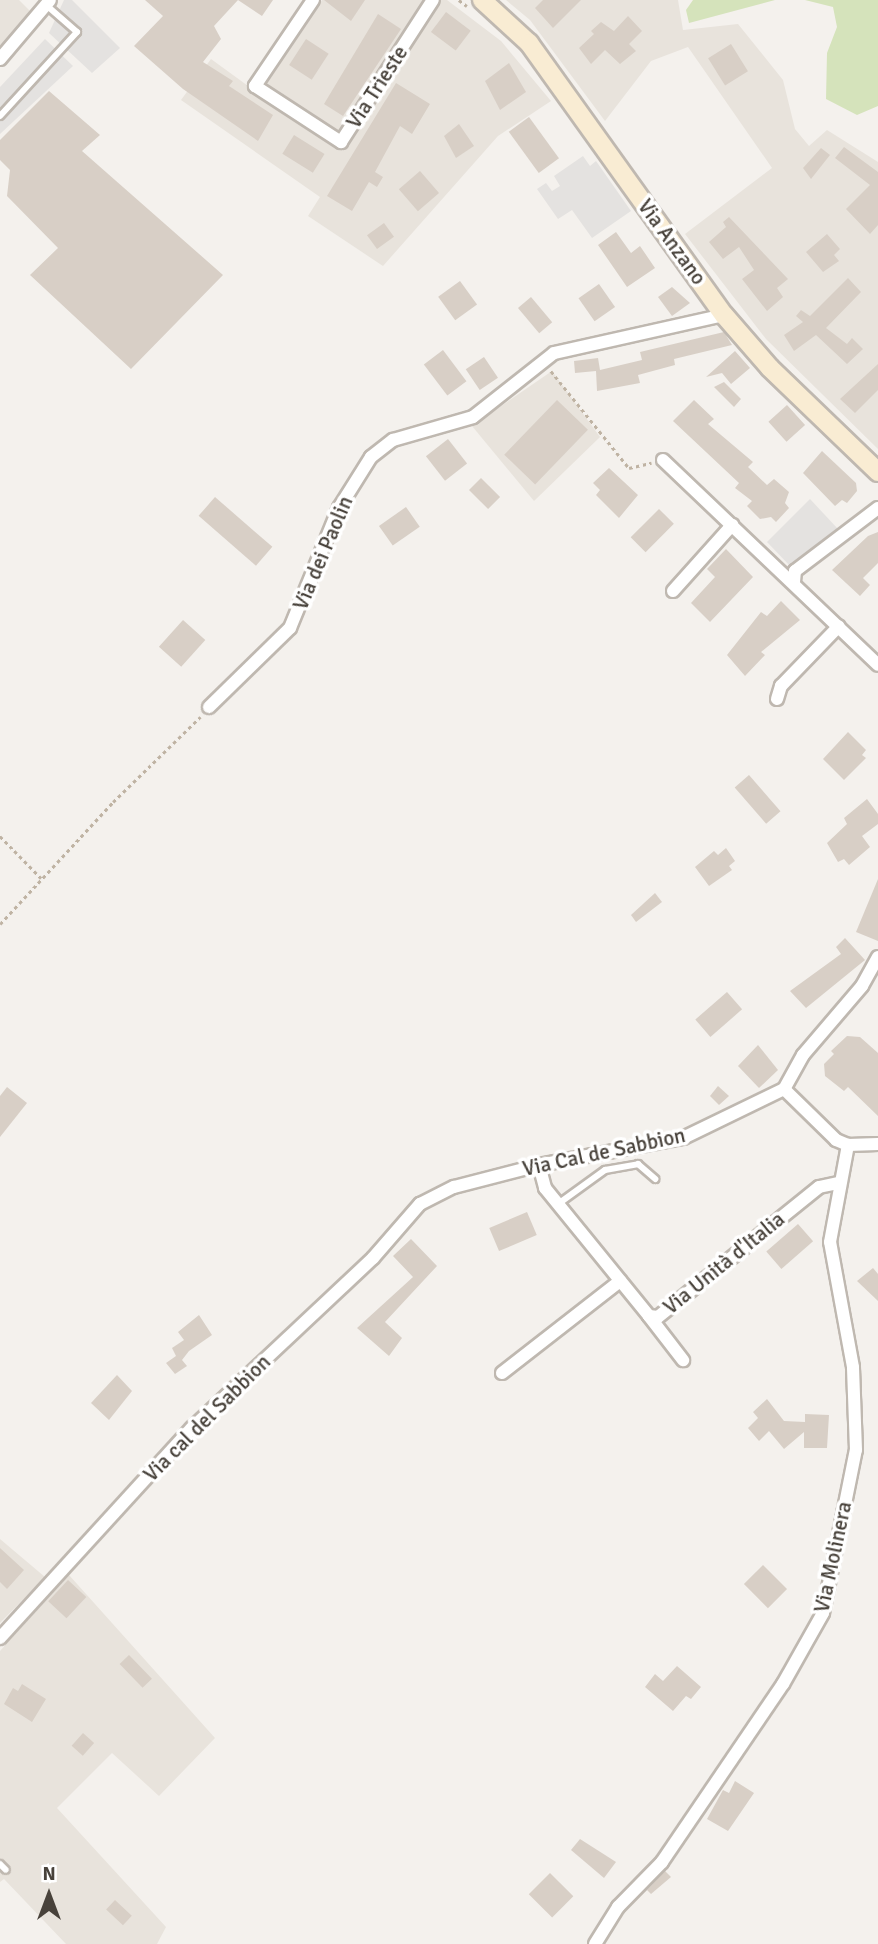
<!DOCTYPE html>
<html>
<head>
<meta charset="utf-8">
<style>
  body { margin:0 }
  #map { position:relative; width:878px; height:1944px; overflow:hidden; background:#f4f1ed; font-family:Signika,sans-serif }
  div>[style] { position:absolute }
  .residential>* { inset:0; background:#e8e3dc }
  .green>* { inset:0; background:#d5e3bb }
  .parking>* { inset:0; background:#e4e2e0 }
  .building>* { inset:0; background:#d8cfc6; transform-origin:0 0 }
  .path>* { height:2.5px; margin-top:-1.25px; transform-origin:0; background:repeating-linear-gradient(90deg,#bfb3a3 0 3.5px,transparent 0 7px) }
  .roads { filter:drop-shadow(2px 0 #bfb8b0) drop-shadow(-2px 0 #bfb8b0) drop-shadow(0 2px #bfb8b0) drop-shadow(0 -2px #bfb8b0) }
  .lane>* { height:6px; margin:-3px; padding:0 3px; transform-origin:3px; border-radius:3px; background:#fff }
  .street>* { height:12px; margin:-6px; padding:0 6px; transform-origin:6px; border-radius:6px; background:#fff }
  .secondary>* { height:18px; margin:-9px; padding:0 9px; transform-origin:9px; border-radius:9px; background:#f9ecd3 }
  span { translate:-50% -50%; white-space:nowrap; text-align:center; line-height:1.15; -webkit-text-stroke:7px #fff; paint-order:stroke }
  .street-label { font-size:21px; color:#48423b }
  .north { position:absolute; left:14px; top:1860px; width:70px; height:70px; -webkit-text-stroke:5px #fff; paint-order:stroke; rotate:0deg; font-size:19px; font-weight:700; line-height:28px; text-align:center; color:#48423b }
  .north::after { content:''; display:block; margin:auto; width:24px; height:32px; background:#48423b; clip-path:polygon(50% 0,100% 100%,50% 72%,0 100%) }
</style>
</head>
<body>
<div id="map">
  <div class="residential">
    <div style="clip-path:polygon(0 0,19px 0,33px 14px,0 55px)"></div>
    <div style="clip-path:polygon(322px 0,447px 0,501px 41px,551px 101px,498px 136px,383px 266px,308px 216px,320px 197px,181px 100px,211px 59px,259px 94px)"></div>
    <div style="clip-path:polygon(506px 0,678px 0,683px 30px,738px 24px,783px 80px,795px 129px,809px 146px,827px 130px,878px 162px,878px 449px,766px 339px,685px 234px,772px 168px,688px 47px,651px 61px,605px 121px,530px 20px)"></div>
    <div style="clip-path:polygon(552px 371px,600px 437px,534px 501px,472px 426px)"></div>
    <div style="clip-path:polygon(0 1539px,45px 1577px,0 1623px)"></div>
    <div style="clip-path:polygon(69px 1575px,215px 1738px,159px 1796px,112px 1753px,57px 1808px,166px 1927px,157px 1944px,66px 1944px,4px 1879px,0 1882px,0 1651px)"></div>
  </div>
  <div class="green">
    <div style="clip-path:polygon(693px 0,775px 0,689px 23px,686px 10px)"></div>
    <div style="clip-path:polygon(805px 0,878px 0,878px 106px,857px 115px,826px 99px,827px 53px,837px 27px,833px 7px)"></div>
  </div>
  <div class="parking">
    <div style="clip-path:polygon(64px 0,72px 0,120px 48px,92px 73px,49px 33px)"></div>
    <div style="clip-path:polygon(45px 39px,73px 66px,0 134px,0 87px)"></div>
    <div style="clip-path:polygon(583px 156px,590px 166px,596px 161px,631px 211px,592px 238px,572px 210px,558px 219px,537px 189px,546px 183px,552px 191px,560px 186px,554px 176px)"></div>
    <div style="clip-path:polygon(810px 499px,838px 529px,791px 567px,767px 542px)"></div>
  </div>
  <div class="building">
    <div style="clip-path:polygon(145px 0,273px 0,262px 16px,238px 0,214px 26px,221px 39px,203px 62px,233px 81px,229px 86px,273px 115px,258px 141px,183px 89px,134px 46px,163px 16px)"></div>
    <div style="clip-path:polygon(324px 0,365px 0,351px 21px)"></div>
    <div style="clip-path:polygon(543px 0,581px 0,553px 28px,535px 8px)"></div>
    <div style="left:446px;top:12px;width:31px;height:25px;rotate:37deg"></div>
    <div style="clip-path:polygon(378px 14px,401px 29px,343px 116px,324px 104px)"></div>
    <div style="clip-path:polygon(628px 16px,642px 31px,629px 44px,636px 51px,620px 64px,605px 50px,591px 64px,579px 48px,594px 34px,591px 31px,601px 22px,614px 31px)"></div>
    <div style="left:306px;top:39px;width:27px;height:31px;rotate:33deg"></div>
    <div style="left:731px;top:44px;width:32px;height:27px;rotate:58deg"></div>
    <div style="clip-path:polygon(509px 63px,526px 92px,500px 110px,485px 81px)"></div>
    <div style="clip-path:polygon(396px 83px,430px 104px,412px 134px,400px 126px,375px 172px,383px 177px,377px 187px,369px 182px,352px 211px,327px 196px)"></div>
    <div style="clip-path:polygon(49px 91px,100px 135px,82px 151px,223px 275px,131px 369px,30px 275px,58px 248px,7px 196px,10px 170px,0 160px,0 140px)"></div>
    <div style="left:529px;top:117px;width:51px;height:25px;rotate:54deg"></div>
    <div style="clip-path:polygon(459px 124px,474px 146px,456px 158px,444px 136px)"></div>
    <div style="left:294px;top:135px;width:36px;height:22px;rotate:32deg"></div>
    <div style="clip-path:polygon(844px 147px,878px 172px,878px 225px,870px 234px,846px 209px,870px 185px,835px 158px)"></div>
    <div style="clip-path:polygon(821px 148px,830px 155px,811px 179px,803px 168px)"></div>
    <div style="left:420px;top:171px;width:29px;height:28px;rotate:49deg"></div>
    <div style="clip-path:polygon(729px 217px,788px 279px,777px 288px,783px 297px,767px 311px,742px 279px,754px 270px,739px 247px,723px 259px,709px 242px,726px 227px,723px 222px)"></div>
    <div style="left:384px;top:223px;width:17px;height:21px;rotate:54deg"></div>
    <div style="clip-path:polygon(616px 232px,631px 253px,640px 246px,655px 268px,627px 287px,598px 245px)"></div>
    <div style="clip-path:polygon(827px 234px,840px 249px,834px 255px,839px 261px,823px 272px,806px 252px)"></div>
    <div style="clip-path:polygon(848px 278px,861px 292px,826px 328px,847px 344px,852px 338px,863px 349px,847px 364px,816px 335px,794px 351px,784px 335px,803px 322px,796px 316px,801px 310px,810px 316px)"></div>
    <div style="left:460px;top:281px;width:29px;height:27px;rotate:54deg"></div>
    <div style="left:599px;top:284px;width:28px;height:25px;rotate:55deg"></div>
    <div style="clip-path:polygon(672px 287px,690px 303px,672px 316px,658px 297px)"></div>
    <div style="left:531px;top:297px;width:33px;height:17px;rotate:50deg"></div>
    <div style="clip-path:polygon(724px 332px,732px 345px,674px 359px,675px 365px,638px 375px,640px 383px,597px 391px,596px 371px,575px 373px,574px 361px,598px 358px,600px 370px,642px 360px,640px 352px)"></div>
    <div style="left:443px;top:350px;width:39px;height:24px;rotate:53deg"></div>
    <div style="clip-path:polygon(735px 351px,750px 368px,731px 384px,722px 373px,706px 377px)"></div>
    <div style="left:484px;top:357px;width:25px;height:22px;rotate:56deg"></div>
    <div style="clip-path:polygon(878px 364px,878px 390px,855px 413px,840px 399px)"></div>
    <div style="clip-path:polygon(724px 382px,741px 399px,734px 407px,714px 387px)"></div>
    <div style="left:557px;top:400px;width:43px;height:76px;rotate:44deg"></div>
    <div style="clip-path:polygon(694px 400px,714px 419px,708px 424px,753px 462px,748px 467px,767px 485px,774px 479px,789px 492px,785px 503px,789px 508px,776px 522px,771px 517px,760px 519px,747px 506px,752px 501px,735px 488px,739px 483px,673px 421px)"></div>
    <div style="left:787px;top:405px;width:27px;height:25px;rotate:48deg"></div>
    <div style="left:448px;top:439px;width:31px;height:28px;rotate:52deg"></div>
    <div style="clip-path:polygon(822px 451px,856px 483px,857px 491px,847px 503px,842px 500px,835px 506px,803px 473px)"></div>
    <div style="clip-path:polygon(609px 468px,638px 495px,619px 518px,596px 495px,600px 490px,593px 483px)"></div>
    <div style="left:481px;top:478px;width:27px;height:17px;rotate:45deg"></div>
    <div style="left:215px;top:497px;width:76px;height:25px;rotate:41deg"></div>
    <div style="left:406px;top:507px;width:24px;height:33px;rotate:55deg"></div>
    <div style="left:659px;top:509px;width:21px;height:40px;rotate:45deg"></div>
    <div style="clip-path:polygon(878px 532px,878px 563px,863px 578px,870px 585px,860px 596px,832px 570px,868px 536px)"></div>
    <div style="clip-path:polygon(726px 549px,753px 577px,710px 622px,691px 603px,715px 577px,707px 569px)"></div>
    <div style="clip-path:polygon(781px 601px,800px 620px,761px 652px,765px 655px,745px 676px,727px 655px,761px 612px,767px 616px)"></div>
    <div style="left:183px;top:620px;width:30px;height:36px;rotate:42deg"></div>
    <div style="clip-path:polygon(848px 732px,866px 750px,862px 755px,866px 758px,844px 780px,823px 759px)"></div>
    <div style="left:749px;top:775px;width:48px;height:19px;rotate:49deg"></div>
    <div style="clip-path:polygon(867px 799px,878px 814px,878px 824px,862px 836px,870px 847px,849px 865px,844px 859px,838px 862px,827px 843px,847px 824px,844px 818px)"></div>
    <div style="clip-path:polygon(726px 848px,735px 861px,729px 866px,732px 870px,709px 886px,695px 867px,714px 851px,718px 855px)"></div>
    <div style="clip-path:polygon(878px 879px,878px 941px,856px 932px)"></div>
    <div style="clip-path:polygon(655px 893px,662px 902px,636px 922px,631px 915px)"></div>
    <div style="clip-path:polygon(845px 938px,865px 960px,806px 1008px,790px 991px,841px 954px,836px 947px)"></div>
    <div style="left:727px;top:992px;width:23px;height:42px;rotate:49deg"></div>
    <div style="clip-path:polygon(847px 1036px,860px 1037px,878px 1053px,878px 1116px,848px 1087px,844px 1091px,825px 1076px,824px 1064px,834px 1054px,831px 1051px)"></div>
    <div style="clip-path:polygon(758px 1045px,778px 1070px,759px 1088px,738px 1066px)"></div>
    <div style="clip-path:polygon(718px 1086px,729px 1096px,719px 1105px,710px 1096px)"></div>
    <div style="clip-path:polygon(7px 1087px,27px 1103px,0 1137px,0 1096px)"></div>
    <div style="left:527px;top:1212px;width:25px;height:41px;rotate:67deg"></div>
    <div style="left:798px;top:1224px;width:23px;height:42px;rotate:49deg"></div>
    <div style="clip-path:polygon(411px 1239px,437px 1266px,385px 1322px,402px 1338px,389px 1356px,357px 1328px,413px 1277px,393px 1256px)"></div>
    <div style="clip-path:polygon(873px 1268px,878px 1274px,878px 1301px,857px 1281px)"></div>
    <div style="clip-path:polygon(199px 1315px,212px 1335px,189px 1351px,182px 1360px,187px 1366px,175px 1374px,166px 1363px,176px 1356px,172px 1348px,184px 1340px,178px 1332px)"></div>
    <div style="clip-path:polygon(117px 1375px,132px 1391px,109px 1420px,91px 1403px)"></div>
    <div style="clip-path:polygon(767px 1399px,784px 1421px,805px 1422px,805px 1414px,829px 1415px,827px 1448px,804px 1448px,804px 1432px,784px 1449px,769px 1431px,759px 1441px,748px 1428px,758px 1418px,753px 1412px)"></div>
    <div style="clip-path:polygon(0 1548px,24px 1570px,7px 1589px,0 1582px)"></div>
    <div style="left:763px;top:1565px;width:34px;height:27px;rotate:45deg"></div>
    <div style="left:68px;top:1580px;width:25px;height:29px;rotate:43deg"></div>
    <div style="left:129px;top:1655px;width:33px;height:13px;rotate:46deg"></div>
    <div style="clip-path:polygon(677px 1666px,701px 1687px,691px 1699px,686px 1696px,673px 1711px,645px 1687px,655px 1674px,663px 1681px)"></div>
    <div style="clip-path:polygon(22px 1684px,46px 1699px,32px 1722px,4px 1704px,13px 1688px,18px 1691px)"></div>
    <div style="left:83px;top:1733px;width:15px;height:17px;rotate:42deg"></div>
    <div style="clip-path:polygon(735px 1781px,754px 1793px,728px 1831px,707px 1819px,723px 1790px,729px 1793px)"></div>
    <div style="clip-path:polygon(580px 1839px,616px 1862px,604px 1878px,571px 1850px)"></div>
    <div style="clip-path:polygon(665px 1871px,671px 1877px,651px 1894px,647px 1890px)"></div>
    <div style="left:550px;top:1873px;width:33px;height:30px;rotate:45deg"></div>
    <div style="left:115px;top:1900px;width:23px;height:13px;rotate:43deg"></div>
  </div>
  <div class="path">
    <div style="left:459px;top:0;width:10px;rotate:37deg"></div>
    <div style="left:551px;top:371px;width:124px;rotate:51.2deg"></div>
    <div style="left:629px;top:468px;width:23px;rotate:-13deg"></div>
    <div style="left:0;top:836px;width:59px;rotate:45.7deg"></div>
    <div style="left:0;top:924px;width:166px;rotate:-47.2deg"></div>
    <div style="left:113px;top:802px;width:122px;rotate:-44.3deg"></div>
  </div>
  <div class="roads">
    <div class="lane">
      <div style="left:0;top:116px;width:114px;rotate:-47.5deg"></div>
      <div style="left:77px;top:32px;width:41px;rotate:-138.9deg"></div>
      <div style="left:558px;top:1204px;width:58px;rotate:-35.9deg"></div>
      <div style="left:605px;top:1170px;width:34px;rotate:-10deg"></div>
      <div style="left:638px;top:1164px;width:23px;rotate:41deg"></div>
      <div style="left:0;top:1864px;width:8px;rotate:45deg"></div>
    </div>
    <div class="street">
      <div style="left:313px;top:0;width:104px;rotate:124deg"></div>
      <div style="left:255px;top:86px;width:103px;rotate:33.1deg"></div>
      <div style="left:341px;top:142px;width:169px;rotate:-57.1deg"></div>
      <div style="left:0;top:59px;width:77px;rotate:-49.7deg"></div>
      <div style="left:663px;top:460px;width:297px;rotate:43.6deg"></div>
      <div style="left:794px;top:582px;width:11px;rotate:-85deg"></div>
      <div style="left:795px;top:571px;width:104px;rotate:-37.2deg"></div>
      <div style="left:673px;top:591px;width:89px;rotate:-48.2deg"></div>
      <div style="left:777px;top:699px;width:14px;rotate:-73deg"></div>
      <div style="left:781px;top:686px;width:83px;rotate:-46deg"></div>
      <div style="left:209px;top:707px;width:113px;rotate:-44.3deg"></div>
      <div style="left:290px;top:628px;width:130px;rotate:-67.8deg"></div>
      <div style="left:339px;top:508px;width:60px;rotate:-57.9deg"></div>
      <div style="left:371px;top:457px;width:28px;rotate:-38deg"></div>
      <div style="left:393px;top:440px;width:83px;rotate:-16deg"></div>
      <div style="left:473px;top:417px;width:103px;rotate:-38.3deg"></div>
      <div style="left:554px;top:353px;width:174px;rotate:-12.6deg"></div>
      <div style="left:878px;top:957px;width:33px;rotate:119deg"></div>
      <div style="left:862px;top:986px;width:91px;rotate:130.5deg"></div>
      <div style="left:803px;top:1055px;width:39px;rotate:119deg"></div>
      <div style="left:784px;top:1089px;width:73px;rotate:44.4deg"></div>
      <div style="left:836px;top:1140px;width:13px;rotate:23deg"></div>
      <div style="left:848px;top:1145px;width:30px;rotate:-2deg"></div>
      <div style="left:539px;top:1165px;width:24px;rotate:75deg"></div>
      <div style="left:545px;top:1188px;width:165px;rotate:50.9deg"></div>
      <div style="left:649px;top:1316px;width:9px;rotate:6deg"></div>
      <div style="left:658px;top:1317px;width:207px;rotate:-38.9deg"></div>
      <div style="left:819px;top:1187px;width:19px;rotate:-12deg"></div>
      <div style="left:649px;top:1316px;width:56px;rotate:52.3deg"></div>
      <div style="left:502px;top:1373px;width:150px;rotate:-37.9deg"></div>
      <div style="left:0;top:1638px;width:285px;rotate:-47.6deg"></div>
      <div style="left:192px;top:1428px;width:248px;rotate:-43.2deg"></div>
      <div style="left:373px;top:1258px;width:72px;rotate:-49deg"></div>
      <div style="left:420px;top:1204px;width:38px;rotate:-27deg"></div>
      <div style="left:454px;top:1187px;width:88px;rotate:-14.5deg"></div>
      <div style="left:539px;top:1165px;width:147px;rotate:-10.6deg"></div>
      <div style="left:683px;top:1138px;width:112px;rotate:-25.9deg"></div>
      <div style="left:595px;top:1944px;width:44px;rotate:-58.1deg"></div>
      <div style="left:618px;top:1907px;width:63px;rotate:-45.6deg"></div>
      <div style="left:662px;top:1862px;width:215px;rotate:-55.8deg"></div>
      <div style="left:783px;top:1684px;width:81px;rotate:-60.6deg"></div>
      <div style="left:823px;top:1613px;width:166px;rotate:-78.6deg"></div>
      <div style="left:856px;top:1450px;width:83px;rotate:-92.1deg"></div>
      <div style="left:853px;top:1367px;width:127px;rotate:-100.4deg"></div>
      <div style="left:830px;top:1242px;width:99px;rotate:-79.5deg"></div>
    </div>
    <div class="secondary">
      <div style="left:482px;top:0;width:64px;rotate:42.5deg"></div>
      <div style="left:529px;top:43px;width:335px;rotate:54.4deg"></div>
      <div style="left:724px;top:315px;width:70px;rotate:49deg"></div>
      <div style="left:770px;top:368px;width:150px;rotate:43.9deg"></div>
    </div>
  </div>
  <div class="street-label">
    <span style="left:377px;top:87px;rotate:-57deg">Via Trieste</span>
    <span style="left:672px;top:242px;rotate:54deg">Via Anzano</span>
    <span style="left:323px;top:553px;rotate:-67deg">Via dei Paolin</span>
    <span style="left:604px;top:1152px;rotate:-12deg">Via Cal de Sabbion</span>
    <span style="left:724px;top:1263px;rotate:-39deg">Via Unità d'Italia</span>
    <span style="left:207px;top:1418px;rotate:-45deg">Via cal del Sabbion</span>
    <span style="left:833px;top:1557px;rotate:-78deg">Via Molinera</span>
  </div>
  <div class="north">N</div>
</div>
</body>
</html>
